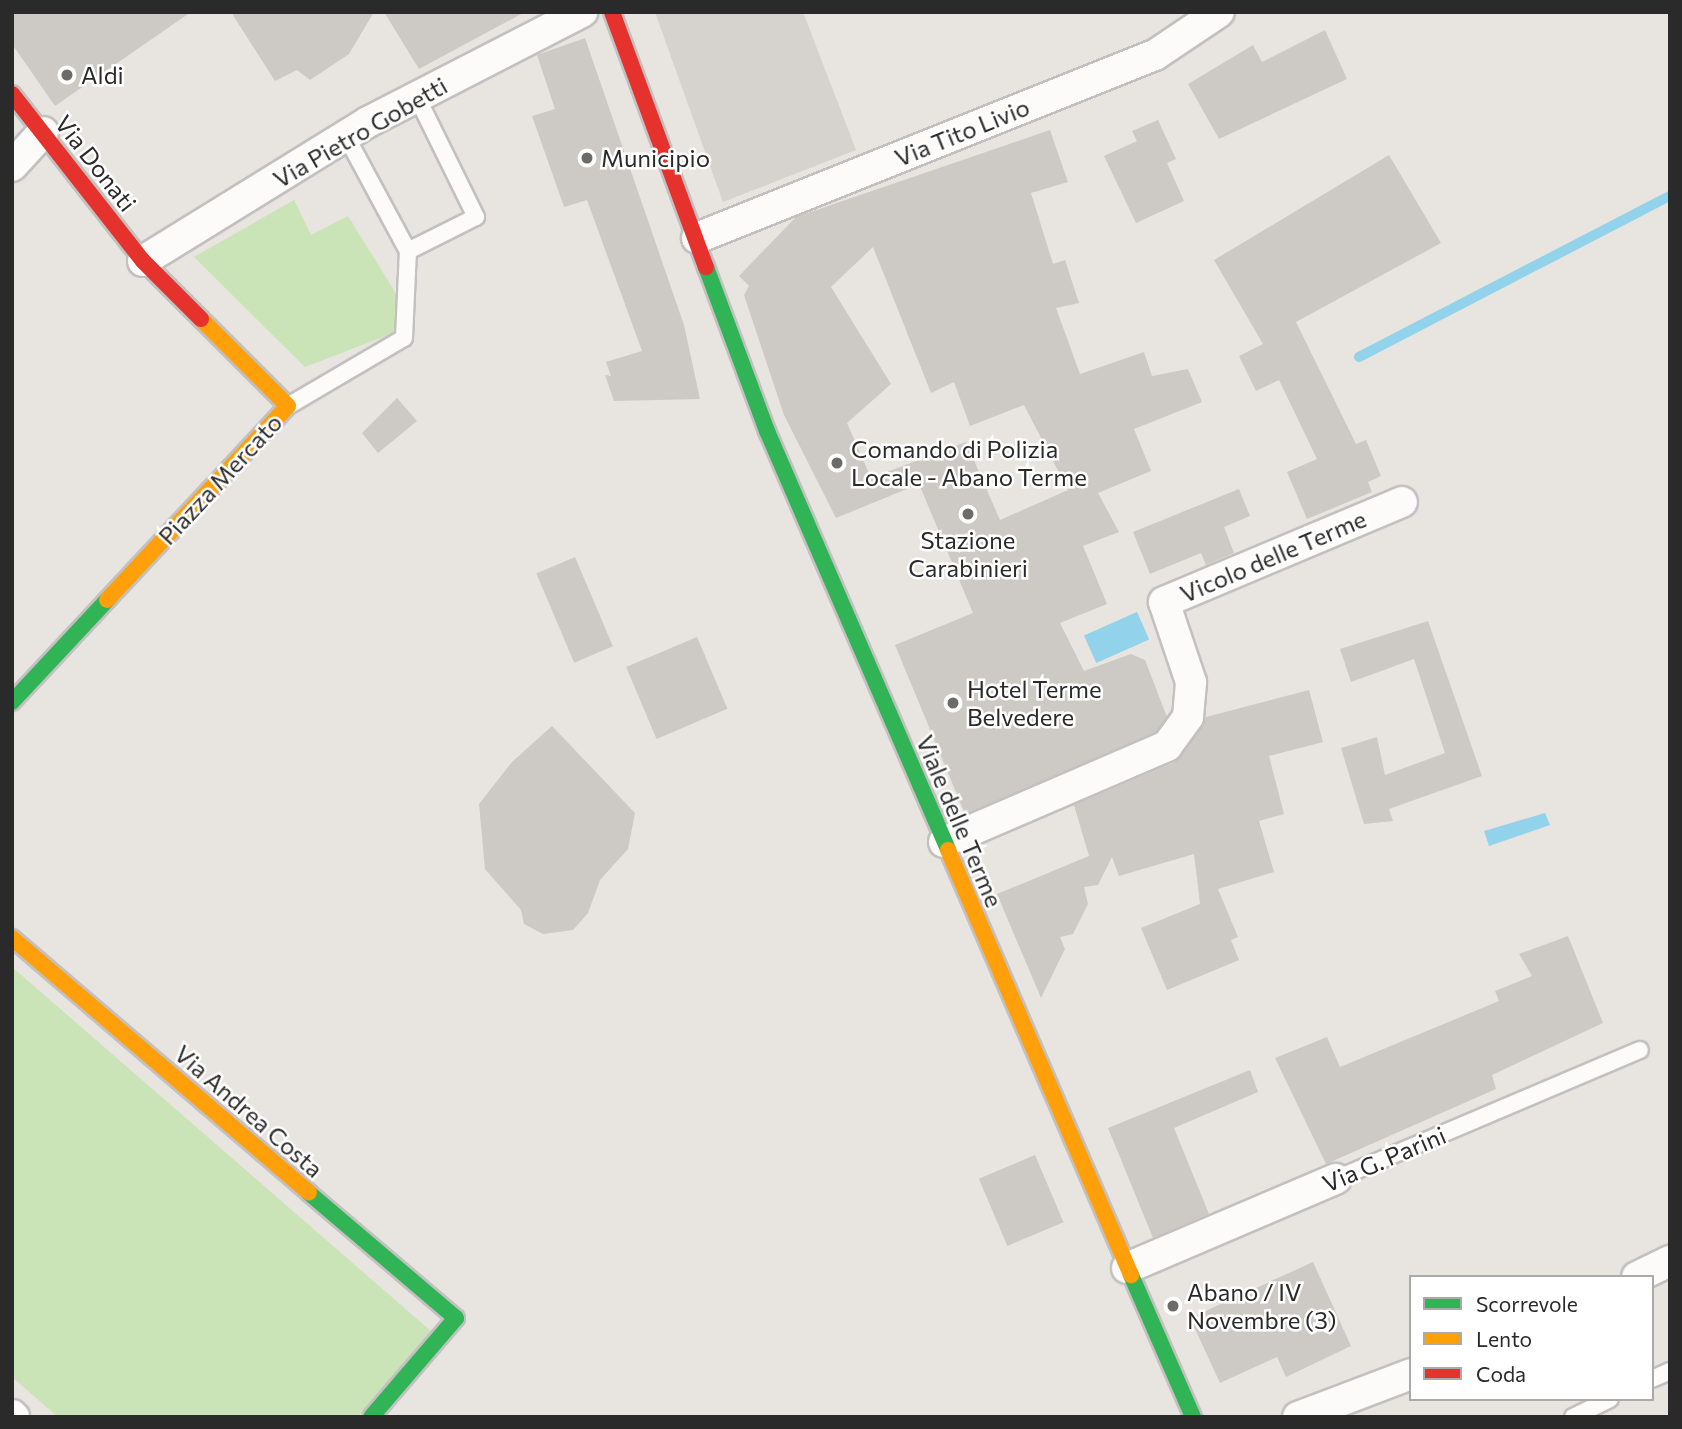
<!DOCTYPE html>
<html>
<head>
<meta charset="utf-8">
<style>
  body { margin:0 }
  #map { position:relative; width:1682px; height:1429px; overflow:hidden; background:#e8e4df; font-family:Commissioner,sans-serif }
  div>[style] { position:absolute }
  .green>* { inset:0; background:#cae3b7 }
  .plaza>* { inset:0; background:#d6d2ce }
  .water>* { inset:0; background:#92d3eb; transform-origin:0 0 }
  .stream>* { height:10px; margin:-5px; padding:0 5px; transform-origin:5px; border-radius:5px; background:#92d3eb }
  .building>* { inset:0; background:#cdcac6; transform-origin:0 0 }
  .roads { filter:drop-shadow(2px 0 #c2c0c1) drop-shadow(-2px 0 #c2c0c1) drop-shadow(0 2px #c2c0c1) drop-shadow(0 -2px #c2c0c1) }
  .lane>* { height:16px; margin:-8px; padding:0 8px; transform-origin:8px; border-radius:8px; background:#fcfbfa }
  .street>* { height:30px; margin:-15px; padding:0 15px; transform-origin:15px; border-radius:15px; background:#fcfbfa }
  .fast>* { height:16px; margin:-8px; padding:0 8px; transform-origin:8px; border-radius:8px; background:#30b455 }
  .slow>* { height:16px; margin:-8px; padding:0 8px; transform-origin:8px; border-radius:8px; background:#ff9f0a }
  .jam>* { height:16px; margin:-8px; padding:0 8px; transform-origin:8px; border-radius:8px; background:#e5322d }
  .dots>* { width:19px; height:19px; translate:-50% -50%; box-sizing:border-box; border:4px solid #fff; border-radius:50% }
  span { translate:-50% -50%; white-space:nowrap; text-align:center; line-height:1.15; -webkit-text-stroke:5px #fff; paint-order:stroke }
  .poi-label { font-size:24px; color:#2a2a2a }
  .left { translate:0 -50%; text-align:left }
  .street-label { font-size:24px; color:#2a2a2a }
  .frame { position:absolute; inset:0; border:14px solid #2a2a2a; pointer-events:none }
  .legend { position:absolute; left:1409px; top:1275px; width:245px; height:126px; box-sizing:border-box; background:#fff; border:2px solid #aaa; margin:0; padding:9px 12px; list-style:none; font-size:21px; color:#2a2a2a }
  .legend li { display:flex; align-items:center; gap:14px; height:35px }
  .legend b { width:35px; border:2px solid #aaa }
</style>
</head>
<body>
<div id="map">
  <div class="green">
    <div style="clip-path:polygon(294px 200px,311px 235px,348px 216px,400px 300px,396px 332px,305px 367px,194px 257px)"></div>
    <div style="clip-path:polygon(12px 967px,432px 1332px,358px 1417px,58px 1417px,12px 1377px)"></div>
  </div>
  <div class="plaza">
    <div style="clip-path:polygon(655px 12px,803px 12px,856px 150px,723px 202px)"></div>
  </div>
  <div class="water">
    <div style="left:1137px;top:612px;width:30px;height:58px;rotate:66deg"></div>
    <div style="clip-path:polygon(1545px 813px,1550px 825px,1489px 846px,1484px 831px)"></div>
  </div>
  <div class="stream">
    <div style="left:1359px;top:357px;width:350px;rotate:-27.4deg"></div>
  </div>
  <div class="building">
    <div style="clip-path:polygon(12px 12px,191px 12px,55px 106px,12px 44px)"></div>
    <div style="clip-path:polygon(231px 12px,374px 12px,349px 54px,310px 80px,297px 70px,275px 81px)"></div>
    <div style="clip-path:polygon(384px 12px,525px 12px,419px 69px)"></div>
    <div style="clip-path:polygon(1325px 30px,1347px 79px,1219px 139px,1188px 84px,1253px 45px,1262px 62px)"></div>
    <div style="clip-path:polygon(585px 38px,684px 325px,700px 399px,614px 401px,605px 375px,611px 376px,606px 362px,642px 351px,587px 200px,564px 207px,532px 116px,555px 109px,537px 55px)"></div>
    <div style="clip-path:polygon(1158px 120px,1176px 159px,1167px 163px,1184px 201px,1136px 223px,1104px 156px,1137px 141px,1132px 131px)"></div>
    <div style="clip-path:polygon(evenodd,1050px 130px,1068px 182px,1031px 193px,1053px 264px,1065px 260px,1079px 303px,1056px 308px,1080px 374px,1144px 352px,1152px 376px,1188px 369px,1202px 402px,1134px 429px,1151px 471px,1098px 493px,1119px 532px,1083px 546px,1107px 604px,1060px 623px,1084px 671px,1131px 654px,1145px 660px,1167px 717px,1156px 732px,965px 814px,895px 645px,973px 613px,919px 484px,836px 518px,784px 415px,744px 295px,749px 286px,739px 276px,796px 217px,1050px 130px,873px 247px,931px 393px,954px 382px,970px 426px,1024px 405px,1068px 490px,1000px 520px,966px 442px,871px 478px,847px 423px,891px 384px,831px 287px,873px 247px)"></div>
    <div style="clip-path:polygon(1389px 155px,1441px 243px,1296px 322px,1356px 444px,1366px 440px,1381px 476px,1368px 482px,1372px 492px,1307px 519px,1287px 472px,1317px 459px,1279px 380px,1256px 391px,1239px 356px,1263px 344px,1214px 260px)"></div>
    <div style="clip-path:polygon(397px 398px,417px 421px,378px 453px,362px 433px)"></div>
    <div style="clip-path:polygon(1239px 489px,1250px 516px,1224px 527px,1234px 553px,1206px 565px,1201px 553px,1150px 574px,1133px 532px)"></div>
    <div style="left:575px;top:557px;width:97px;height:42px;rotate:67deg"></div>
    <div style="clip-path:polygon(1428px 621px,1482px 776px,1389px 809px,1393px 821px,1364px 824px,1341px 748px,1377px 737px,1385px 775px,1445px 753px,1414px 659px,1351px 682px,1340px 649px)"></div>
    <div style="left:697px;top:637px;width:78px;height:77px;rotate:67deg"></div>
    <div style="clip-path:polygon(1309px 690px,1323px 742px,1269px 756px,1284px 814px,1259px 821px,1274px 872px,1218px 889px,1238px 937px,1231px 940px,1239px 960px,1167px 990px,1141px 928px,1200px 904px,1194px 854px,1119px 876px,1112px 857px,1098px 885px,1084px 887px,1088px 904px,1073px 934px,1060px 937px,1065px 949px,1041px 998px,997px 894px,1089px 856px,1074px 805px,1175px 762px,1206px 717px)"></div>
    <div style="clip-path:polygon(552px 726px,635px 813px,628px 849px,600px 880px,588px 913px,573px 930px,543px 934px,524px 924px,521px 910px,485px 869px,479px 804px,512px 762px)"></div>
    <div style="clip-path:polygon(1568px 936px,1603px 1023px,1492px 1075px,1496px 1089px,1326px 1164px,1275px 1058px,1327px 1037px,1340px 1067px,1499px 1001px,1495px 991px,1532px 976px,1519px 954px)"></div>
    <div style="clip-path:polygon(1250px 1070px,1258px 1092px,1174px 1128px,1209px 1214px,1153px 1238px,1108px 1128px)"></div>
    <div style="left:1035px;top:1155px;width:73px;height:61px;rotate:67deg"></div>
    <div style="clip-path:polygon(1313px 1262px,1351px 1346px,1286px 1377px,1277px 1357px,1220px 1383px,1190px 1318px)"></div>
  </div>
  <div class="roads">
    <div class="lane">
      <div style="left:346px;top:136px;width:131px;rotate:61.7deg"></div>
      <div style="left:408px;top:251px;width:76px;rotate:-26.6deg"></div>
      <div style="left:476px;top:217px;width:134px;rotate:-116.2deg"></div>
      <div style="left:288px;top:406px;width:134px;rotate:-30.4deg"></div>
      <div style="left:404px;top:338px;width:87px;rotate:-87.4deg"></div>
      <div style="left:1336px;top:1179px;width:330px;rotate:-23deg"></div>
      <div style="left:1652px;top:1379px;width:20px;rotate:-24deg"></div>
      <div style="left:1573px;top:1417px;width:41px;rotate:-25.9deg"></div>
    </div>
    <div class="street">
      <div style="left:12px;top:166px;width:46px;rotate:-47.6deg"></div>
      <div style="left:697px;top:238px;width:493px;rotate:-21.8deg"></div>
      <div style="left:1155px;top:55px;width:77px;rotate:-33.9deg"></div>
      <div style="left:143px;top:261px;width:264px;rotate:-31.7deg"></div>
      <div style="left:368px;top:122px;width:241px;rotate:-27.2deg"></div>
      <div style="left:944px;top:842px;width:243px;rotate:-23.3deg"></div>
      <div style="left:1167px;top:746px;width:36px;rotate:-54deg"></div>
      <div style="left:1188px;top:717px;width:35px;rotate:-85deg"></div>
      <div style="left:1191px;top:682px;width:84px;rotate:-108.6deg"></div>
      <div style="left:1164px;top:602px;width:258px;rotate:-22.8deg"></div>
      <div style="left:1127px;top:1268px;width:227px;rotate:-23.1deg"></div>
      <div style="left:1637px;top:1277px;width:37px;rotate:-26deg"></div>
      <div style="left:12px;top:1415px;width:3px;rotate:45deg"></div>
      <div style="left:1298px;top:1417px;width:121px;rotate:-20.8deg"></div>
    </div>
    <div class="fast">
      <div style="left:706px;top:267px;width:175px;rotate:69.6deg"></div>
      <div style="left:767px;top:431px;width:456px;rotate:66.6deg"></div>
      <div style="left:12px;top:702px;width:139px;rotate:-47deg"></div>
      <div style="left:309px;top:1193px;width:193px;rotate:40.4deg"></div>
      <div style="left:456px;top:1318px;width:130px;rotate:130.6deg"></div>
      <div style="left:1131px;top:1275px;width:155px;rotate:66.4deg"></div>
    </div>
    <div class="slow">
      <div style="left:107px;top:600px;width:265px;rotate:-47deg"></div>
      <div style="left:288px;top:406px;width:123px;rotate:-135deg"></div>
      <div style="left:948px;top:850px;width:463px;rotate:66.7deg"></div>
      <div style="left:12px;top:938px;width:391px;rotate:40.6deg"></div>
    </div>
    <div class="jam">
      <div style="left:612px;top:12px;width:272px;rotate:69.8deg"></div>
      <div style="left:12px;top:94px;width:212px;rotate:51.9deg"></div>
      <div style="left:143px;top:261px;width:82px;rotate:45deg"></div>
    </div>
  </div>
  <div class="dots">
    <div style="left:67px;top:75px;background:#6c6b69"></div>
    <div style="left:587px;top:158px;background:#6c6b69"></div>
    <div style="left:837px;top:463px;background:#6c6b69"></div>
    <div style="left:968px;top:514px;background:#6c6b69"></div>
    <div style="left:953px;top:703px;background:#6c6b69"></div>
    <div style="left:1173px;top:1306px;background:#6c6b69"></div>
  </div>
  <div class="poi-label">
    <span class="left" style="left:81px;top:75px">Aldi</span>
    <span class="left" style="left:601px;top:158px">Municipio</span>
    <span class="left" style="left:851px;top:463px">Comando di Polizia<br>Locale - Abano Terme</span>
    <span style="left:968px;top:554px">Stazione<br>Carabinieri</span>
    <span class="left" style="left:967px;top:703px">Hotel Terme<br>Belvedere</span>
    <span class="left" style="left:1187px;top:1306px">Abano / IV<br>Novembre (3)</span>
  </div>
  <div class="street-label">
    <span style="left:360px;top:132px;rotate:-30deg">Via Pietro Gobetti</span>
    <span style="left:962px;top:132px;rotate:-22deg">Via Tito Livio</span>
    <span style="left:96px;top:163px;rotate:52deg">Via Donati</span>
    <span style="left:220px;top:479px;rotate:-47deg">Piazza Mercato</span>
    <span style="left:1273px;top:556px;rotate:-23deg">Vicolo delle Terme</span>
    <span style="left:960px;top:821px;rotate:67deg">Viale delle Terme</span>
    <span style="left:249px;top:1111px;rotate:41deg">Via Andrea Costa</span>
    <span style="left:1384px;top:1159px;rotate:-23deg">Via G. Parini</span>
  </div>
  <div class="frame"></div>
  <ul class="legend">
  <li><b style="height:9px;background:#30b455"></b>Scorrevole</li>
  <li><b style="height:9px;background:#ff9f0a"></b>Lento</li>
  <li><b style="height:9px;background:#e5322d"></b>Coda</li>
  </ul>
</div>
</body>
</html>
